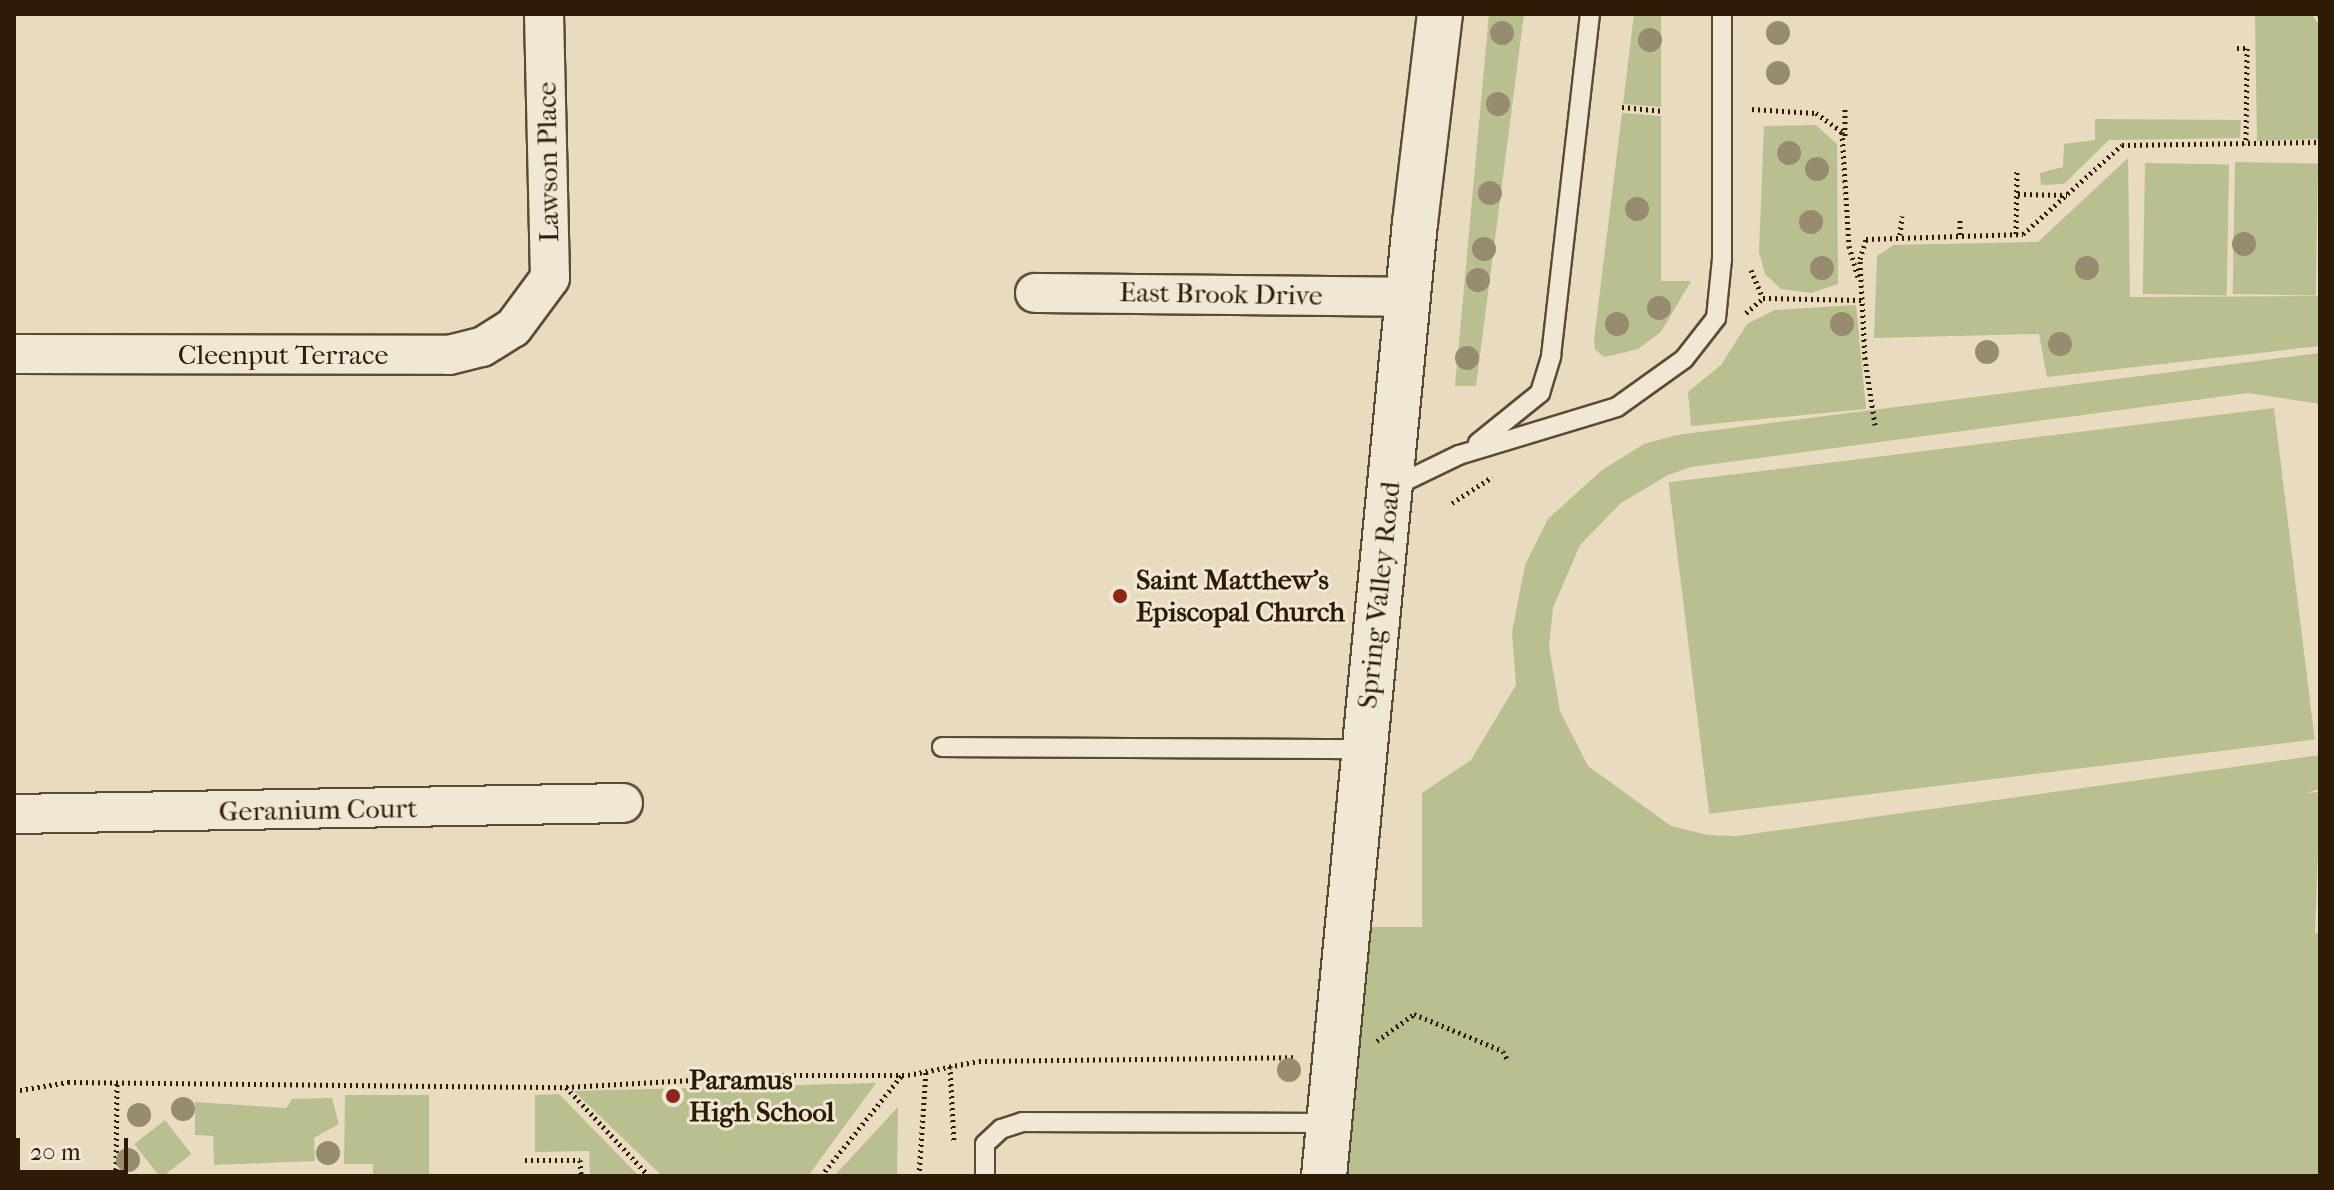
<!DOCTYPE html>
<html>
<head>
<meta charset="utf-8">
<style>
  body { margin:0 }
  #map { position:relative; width:2334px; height:1190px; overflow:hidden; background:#e8dbbf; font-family:"IM FELL French Canon",serif }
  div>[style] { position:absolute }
  .green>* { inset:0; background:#babf8f; transform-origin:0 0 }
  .path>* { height:5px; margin-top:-2.5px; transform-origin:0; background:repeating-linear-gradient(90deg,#2d1b06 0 2px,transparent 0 6px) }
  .roads { filter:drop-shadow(2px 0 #5c4b34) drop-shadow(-2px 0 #5c4b34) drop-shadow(0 2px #5c4b34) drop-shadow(0 -2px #5c4b34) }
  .service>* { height:18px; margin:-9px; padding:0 9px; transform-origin:9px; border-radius:9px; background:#f0e8d5 }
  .minor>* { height:38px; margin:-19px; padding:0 19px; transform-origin:19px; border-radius:19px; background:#f0e8d5 }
  .tertiary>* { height:44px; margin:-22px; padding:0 22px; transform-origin:22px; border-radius:22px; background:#f0e8d5 }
  .trees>* { width:24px; height:24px; margin:-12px; border-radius:50%; background:#988c70 }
  .dots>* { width:22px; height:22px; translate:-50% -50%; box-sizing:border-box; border:4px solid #f0e8d5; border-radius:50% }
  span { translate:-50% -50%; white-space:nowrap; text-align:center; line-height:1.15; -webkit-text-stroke:6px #f0e8d5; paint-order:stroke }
  .street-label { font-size:28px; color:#2d1b06 }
  .poi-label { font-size:28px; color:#2d1b06; font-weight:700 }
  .left { translate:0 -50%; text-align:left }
  .frame { position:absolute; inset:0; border:16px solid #2d1b06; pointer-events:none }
  .scale { position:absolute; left:16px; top:1138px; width:112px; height:36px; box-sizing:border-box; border:4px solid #2d1b06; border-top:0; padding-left:10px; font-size:24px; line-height:28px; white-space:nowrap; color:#2d1b06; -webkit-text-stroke:6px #f0e8d5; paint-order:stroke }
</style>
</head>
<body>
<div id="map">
  <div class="green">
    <div style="clip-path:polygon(1489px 14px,1524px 14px,1476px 386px,1455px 386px)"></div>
    <div style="clip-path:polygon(1634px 14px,1661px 14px,1661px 107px,1623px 104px)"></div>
    <div style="clip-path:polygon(2255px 14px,2312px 14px,2320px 27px,2320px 139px,2257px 141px)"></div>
    <div style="clip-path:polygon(1622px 113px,1661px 116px,1661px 281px,1691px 281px,1661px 332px,1638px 349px,1605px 357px,1595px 350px,1594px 339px)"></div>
    <div style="clip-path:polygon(2095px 119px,2241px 120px,2240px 138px,2109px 140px,2064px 184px,2041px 185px,2040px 173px,2063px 167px,2064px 144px,2095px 140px)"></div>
    <div style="clip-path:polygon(1816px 125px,1837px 144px,1838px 284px,1811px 293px,1781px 289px,1765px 274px,1759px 252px,1764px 126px)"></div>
    <div style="clip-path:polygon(2128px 158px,2130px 297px,2320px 296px,2320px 346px,2047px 377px,2039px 334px,1874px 338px,1877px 256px,1894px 245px,2038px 242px)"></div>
    <div style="left:2235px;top:162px;width:83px;height:132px;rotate:1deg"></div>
    <div style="left:2145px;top:163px;width:84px;height:131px;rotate:1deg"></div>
    <div style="clip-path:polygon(1856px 305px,1866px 409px,1691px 426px,1688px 392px,1721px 365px,1747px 324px,1775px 310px)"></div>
    <div style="clip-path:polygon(2320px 353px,2320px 404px,2248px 393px,1691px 467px,1668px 475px,1621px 503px,1580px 545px,1553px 608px,1549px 647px,1560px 711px,1588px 766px,1671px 826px,1708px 835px,1737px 836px,2320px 755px,2320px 789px,2306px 793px,2320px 792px,2315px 933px,2320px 934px,2320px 1176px,1324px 1176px,1348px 927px,1422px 927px,1422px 793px,1471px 760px,1516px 685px,1512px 632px,1525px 565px,1548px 519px,1602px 470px,1644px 444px,1677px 435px)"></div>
    <div style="left:2274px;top:408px;width:334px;height:610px;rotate:83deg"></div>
    <div style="clip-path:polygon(876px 1083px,808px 1176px,662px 1176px,574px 1091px)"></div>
    <div style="clip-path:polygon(559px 1094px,639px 1176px,590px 1176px,589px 1151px,535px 1152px,535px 1095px)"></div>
    <div style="clip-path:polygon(345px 1095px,429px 1095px,429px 1176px,373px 1176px,373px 1164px,344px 1164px)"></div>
    <div style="clip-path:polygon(332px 1098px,339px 1124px,314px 1138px,315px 1161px,214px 1165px,213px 1136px,195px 1135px,195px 1102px,286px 1108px,292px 1099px)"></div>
    <div style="clip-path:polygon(898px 1107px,897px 1176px,834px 1176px)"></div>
    <div style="left:165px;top:1120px;width:43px;height:39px;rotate:52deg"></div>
  </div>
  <div class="path">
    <div style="left:2319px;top:14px;width:1px;rotate:45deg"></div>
    <div style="left:2237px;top:48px;width:10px"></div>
    <div style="left:2247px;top:48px;width:96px;rotate:90.6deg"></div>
    <div style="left:1622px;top:107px;width:42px;rotate:5.4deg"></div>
    <div style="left:1752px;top:109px;width:64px;rotate:3.6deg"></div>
    <div style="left:1816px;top:113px;width:32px;rotate:36deg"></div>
    <div style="left:1842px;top:132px;width:114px;rotate:86.5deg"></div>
    <div style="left:1849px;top:246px;width:35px;rotate:74deg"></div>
    <div style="left:1845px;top:136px;width:28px;rotate:-90deg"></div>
    <div style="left:2018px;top:194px;width:49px;rotate:1.2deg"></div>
    <div style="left:2016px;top:234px;width:64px;rotate:-89.1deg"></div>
    <div style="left:1900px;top:235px;width:19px;rotate:-84deg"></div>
    <div style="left:1960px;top:235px;width:18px;rotate:-90deg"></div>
    <div style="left:1751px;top:270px;width:30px;rotate:67deg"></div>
    <div style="left:1746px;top:313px;width:23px;rotate:-41deg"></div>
    <div style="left:1763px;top:298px;width:99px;rotate:1.2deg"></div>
    <div style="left:1875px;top:425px;width:67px;rotate:-98.6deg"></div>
    <div style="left:1865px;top:359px;width:100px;rotate:-92.9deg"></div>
    <div style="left:1860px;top:259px;width:21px;rotate:-73deg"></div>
    <div style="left:1866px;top:239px;width:157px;rotate:-1.8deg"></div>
    <div style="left:2023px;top:234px;width:133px;rotate:-42deg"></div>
    <div style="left:2122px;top:145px;width:198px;rotate:-0.9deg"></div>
    <div style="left:1452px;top:503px;width:48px;rotate:-33deg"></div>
    <div style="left:1377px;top:1041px;width:46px;rotate:-36.1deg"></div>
    <div style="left:1414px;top:1014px;width:96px;rotate:22.6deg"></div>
    <div style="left:1503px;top:1051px;width:11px;rotate:63deg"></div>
    <div style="left:950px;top:1066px;width:77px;rotate:87deg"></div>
    <div style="left:566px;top:1087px;width:122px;rotate:47deg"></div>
    <div style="left:14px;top:1091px;width:55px;rotate:-9.5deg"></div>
    <div style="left:68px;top:1082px;width:498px;rotate:0.6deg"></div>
    <div style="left:566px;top:1087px;width:216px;rotate:-3.2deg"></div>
    <div style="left:782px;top:1075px;width:126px"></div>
    <div style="left:908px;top:1075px;width:72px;rotate:-11.2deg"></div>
    <div style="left:979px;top:1061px;width:315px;rotate:-0.7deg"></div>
    <div style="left:525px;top:1160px;width:55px"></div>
    <div style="left:580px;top:1160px;width:16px;rotate:86deg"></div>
    <div style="left:116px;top:1176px;width:93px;rotate:-89.4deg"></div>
    <div style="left:821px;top:1176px;width:129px;rotate:-51.3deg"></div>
    <div style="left:919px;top:1176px;width:105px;rotate:-86.2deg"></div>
  </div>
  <div class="roads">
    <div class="service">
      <div style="left:1478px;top:443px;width:80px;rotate:-38.9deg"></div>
      <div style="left:1540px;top:393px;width:39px;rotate:-73deg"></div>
      <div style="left:1551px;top:356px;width:344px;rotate:-83.5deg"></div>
      <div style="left:1393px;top:487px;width:73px;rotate:-25.9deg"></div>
      <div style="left:1459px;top:455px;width:165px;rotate:-16.9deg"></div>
      <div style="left:1617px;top:407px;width:82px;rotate:-35.6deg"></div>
      <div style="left:1684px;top:359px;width:52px;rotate:-52deg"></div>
      <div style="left:1716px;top:318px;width:59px;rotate:-84.2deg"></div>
      <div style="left:1722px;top:259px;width:245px;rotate:-90deg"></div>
      <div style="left:942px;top:747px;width:422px;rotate:0.3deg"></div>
      <div style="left:985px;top:1176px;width:32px;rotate:-90deg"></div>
      <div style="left:985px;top:1144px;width:22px;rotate:-43deg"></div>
      <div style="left:1001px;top:1129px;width:22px;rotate:-18deg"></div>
      <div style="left:1022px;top:1122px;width:307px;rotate:0.2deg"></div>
    </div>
    <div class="minor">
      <div style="left:1035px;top:293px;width:373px;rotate:0.6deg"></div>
      <div style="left:14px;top:354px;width:435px;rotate:0.1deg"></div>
      <div style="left:449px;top:355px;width:34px;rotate:-14deg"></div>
      <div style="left:482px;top:347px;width:36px;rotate:-32deg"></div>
      <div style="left:513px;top:328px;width:62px;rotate:-53.5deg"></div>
      <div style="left:550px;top:278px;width:264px;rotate:-91.3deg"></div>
      <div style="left:14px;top:814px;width:609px;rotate:-1.03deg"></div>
    </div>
    <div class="tertiary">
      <div style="left:1324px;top:1176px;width:957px;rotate:-84.55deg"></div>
      <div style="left:1415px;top:223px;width:210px;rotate:-83.2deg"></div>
    </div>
  </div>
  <div class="trees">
    <div style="left:1502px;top:33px"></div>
    <div style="left:1778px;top:33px"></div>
    <div style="left:1650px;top:40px"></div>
    <div style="left:1778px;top:73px"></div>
    <div style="left:1498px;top:104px"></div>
    <div style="left:1789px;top:153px"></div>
    <div style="left:1817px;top:169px"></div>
    <div style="left:1490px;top:193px"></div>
    <div style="left:1637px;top:209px"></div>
    <div style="left:1811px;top:222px"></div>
    <div style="left:2244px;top:244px"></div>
    <div style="left:1484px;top:249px"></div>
    <div style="left:1822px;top:268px"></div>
    <div style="left:2087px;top:268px"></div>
    <div style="left:1478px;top:280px"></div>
    <div style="left:1659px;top:308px"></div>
    <div style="left:1617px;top:324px"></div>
    <div style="left:1842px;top:324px"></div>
    <div style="left:2060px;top:344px"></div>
    <div style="left:1987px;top:352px"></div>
    <div style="left:1467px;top:358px"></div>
    <div style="left:1289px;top:1070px"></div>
    <div style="left:183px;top:1109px"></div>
    <div style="left:139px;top:1115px"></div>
    <div style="left:328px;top:1153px"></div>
    <div style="left:128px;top:1160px"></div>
  </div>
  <div class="dots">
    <div style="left:1120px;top:596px;background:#8f2418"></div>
    <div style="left:673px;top:1096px;background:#8f2418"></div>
  </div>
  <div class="street-label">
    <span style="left:548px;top:162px;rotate:-91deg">Lawson Place</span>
    <span style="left:1221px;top:294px;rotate:1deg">East Brook Drive</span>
    <span style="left:283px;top:355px">Cleenput Terrace</span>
    <span style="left:1379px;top:595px;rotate:-84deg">Spring Valley Road</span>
    <span style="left:318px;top:810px;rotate:-1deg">Geranium Court</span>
  </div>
  <div class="poi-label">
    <span class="left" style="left:1136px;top:596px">Saint Matthew's<br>Episcopal Church</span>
    <span class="left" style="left:689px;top:1096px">Paramus<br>High School</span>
  </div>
  <div class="frame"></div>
  <div class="scale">20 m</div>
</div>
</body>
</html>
